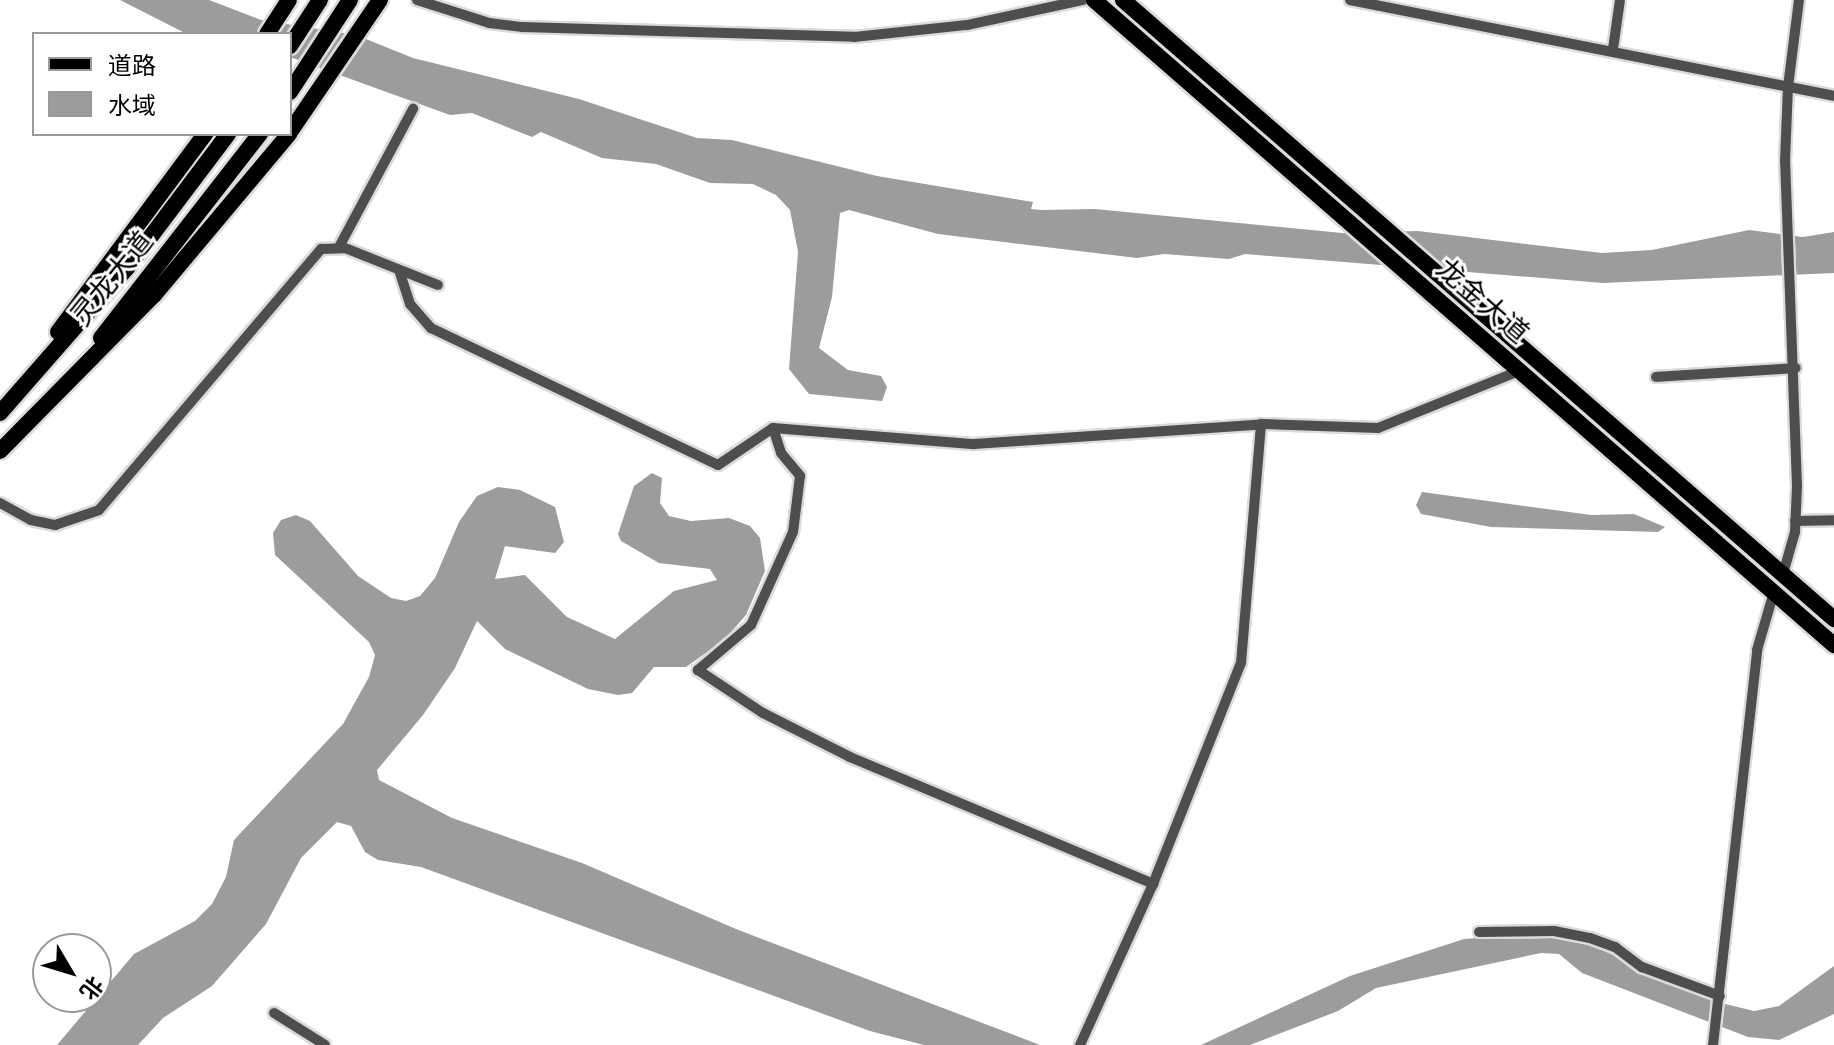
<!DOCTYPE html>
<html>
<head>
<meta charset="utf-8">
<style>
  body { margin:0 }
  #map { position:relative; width:1834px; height:1045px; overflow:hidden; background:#fff; font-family:Overpass,"Noto Sans SC",sans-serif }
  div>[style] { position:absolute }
  .water>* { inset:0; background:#9c9c9c }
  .roads { filter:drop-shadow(2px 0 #dbdbdb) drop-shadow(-2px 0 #dbdbdb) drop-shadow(0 2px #dbdbdb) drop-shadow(0 -2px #dbdbdb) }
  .street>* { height:10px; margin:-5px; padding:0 5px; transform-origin:5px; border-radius:5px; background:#4e4e4e }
  .primary>* { height:16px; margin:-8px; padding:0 8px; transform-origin:8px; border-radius:8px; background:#000 }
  span { translate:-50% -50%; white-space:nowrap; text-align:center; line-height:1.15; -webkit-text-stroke:6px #fff; paint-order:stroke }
  .street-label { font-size:28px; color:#000 }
  .legend { position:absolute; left:32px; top:32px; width:260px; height:104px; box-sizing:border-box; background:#fff; border:2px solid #999; margin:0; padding:10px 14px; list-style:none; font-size:24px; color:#000 }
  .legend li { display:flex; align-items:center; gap:16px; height:40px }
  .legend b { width:40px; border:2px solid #999 }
  .north { position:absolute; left:32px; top:933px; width:80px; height:80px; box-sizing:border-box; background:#fff; border:2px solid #999; border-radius:50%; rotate:128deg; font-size:22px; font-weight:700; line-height:32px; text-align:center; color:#000 }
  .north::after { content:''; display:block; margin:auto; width:28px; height:36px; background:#000; clip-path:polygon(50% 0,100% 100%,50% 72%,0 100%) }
</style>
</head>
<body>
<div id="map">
  <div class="water">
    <div style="clip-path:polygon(120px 0,209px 0,261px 20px,356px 35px,413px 58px,579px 99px,697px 138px,732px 140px,877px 176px,1033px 202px,1031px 209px,1041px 210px,1095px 209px,1342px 233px,1418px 231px,1602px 253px,1652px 250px,1749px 230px,1803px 237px,1834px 232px,1834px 273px,1603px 283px,1245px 254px,1229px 259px,1164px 254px,1137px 258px,938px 234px,849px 210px,840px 213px,832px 297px,819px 348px,848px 370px,881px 376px,887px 387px,882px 401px,809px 394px,789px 369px,798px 252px,790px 210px,776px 195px,753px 184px,710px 183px,656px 164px,602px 158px,541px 132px,532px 137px,472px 113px,450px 115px,290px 57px,290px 34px,187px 34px)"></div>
    <div style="clip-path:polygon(652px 473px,662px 478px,660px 503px,669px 516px,691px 521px,729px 518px,750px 526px,760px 538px,765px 571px,746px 615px,724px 640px,686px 667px,654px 667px,632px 693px,618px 695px,588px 689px,505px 649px,477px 621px,455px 668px,423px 715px,377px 770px,379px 780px,452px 818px,582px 863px,736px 929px,1040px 1045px,924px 1045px,870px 1031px,421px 867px,378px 860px,365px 852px,351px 826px,337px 822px,301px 858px,266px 924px,212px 986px,163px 1018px,138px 1045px,57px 1045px,134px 954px,195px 921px,212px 904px,226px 877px,234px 840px,343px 724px,369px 677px,375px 655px,369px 642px,275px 555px,273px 533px,281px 520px,296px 515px,310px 521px,358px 576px,391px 598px,406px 601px,420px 596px,435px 578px,459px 522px,477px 496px,498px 487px,520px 490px,555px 507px,564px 542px,555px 553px,505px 546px,495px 579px,525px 575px,567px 617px,615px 639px,674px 591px,717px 580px,710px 569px,659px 563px,621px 541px,618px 534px,634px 486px)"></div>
    <div style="clip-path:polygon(1422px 492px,1591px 515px,1634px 514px,1665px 527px,1658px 532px,1491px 527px,1421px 514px,1416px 505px)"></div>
    <div style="clip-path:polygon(1519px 935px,1574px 937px,1713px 1001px,1754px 1011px,1779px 1006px,1834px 966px,1834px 1014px,1779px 1040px,1748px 1037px,1582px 973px,1559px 954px,1541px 953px,1376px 988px,1338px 1011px,1250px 1045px,1201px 1045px,1350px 976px,1464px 939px)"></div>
  </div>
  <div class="roads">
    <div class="street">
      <div style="left:417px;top:0;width:76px;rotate:17.7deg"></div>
      <div style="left:489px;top:23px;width:34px;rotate:7deg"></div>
      <div style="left:523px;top:27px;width:331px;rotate:1.7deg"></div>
      <div style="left:854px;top:37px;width:114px;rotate:-6.1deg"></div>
      <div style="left:967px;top:25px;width:119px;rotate:-12.2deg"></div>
      <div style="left:1350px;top:0;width:493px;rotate:11.2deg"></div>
      <div style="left:1613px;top:49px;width:49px;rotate:-81.9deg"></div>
      <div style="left:339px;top:247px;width:157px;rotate:-61.8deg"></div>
      <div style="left:399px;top:270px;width:36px;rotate:72deg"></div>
      <div style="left:410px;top:304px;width:32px;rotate:49deg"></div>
      <div style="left:431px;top:328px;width:318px;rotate:25.5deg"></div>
      <div style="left:718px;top:465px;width:66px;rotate:-33.9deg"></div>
      <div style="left:773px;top:428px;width:202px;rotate:4.6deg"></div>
      <div style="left:974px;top:444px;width:291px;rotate:-3.9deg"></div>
      <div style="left:1264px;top:424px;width:114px;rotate:2deg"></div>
      <div style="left:1378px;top:428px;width:152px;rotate:-22deg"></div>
      <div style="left:1656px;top:377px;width:140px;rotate:-3.7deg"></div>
      <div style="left:773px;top:428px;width:26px;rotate:72deg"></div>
      <div style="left:781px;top:453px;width:30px;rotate:50deg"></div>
      <div style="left:800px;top:476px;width:56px;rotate:97.1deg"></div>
      <div style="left:793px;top:532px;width:102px;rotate:114.3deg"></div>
      <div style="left:751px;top:625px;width:70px;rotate:139.7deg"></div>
      <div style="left:698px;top:670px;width:78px;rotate:33.5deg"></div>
      <div style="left:763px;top:713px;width:97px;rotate:26.8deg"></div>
      <div style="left:850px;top:757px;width:329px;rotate:22.7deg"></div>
      <div style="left:0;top:503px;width:35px;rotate:29deg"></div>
      <div style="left:31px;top:520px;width:25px;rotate:12deg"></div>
      <div style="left:55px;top:525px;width:46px;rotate:-18.8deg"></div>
      <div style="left:99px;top:510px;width:343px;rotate:-49.6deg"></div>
      <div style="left:321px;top:249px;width:24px;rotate:-2deg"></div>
      <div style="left:345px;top:248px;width:100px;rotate:21.7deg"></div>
      <div style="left:1795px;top:521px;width:39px;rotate:-1deg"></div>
      <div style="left:1783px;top:574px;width:44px;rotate:-74.1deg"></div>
      <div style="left:1795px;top:532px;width:46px;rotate:-87.5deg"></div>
      <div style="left:1797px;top:486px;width:325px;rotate:-92.1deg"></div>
      <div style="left:1785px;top:161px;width:74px;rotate:-87.7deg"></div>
      <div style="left:1788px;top:87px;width:88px;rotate:-82.8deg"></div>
      <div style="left:1479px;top:932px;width:75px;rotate:-0.8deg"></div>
      <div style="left:1554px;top:931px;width:37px;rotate:11deg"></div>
      <div style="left:1590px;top:938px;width:27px;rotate:20deg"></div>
      <div style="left:1615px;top:947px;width:34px;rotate:37deg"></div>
      <div style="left:1642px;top:967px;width:83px;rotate:20.4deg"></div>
      <div style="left:274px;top:1013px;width:60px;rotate:32.1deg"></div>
      <div style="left:1080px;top:1045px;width:177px;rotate:-65.6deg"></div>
      <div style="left:1153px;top:884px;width:238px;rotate:-68.3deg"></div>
      <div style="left:1241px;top:663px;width:240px;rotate:-85.2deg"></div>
      <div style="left:1713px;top:1045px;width:397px;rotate:-83.6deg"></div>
      <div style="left:1757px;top:650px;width:60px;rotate:-73.7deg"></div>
    </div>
    <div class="primary">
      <div style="left:1094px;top:0;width:982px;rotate:41.08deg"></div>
      <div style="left:1123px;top:0;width:943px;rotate:41.04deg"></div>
      <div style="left:267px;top:34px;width:40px;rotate:-57.1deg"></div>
      <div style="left:290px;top:46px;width:55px;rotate:-56.9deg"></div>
      <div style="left:290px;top:92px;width:110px;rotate:-56.9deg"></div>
      <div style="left:290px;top:132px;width:160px;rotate:-55.7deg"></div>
      <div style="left:58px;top:332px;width:247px;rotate:-53.4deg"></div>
      <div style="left:101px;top:338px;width:259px;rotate:-52.1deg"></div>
      <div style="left:0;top:413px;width:193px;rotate:-48.8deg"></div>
      <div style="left:127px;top:268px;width:168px;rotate:-53deg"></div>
      <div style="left:0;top:451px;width:219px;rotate:-45.4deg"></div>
      <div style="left:154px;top:295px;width:210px;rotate:-50deg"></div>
    </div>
  </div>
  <div class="street-label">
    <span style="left:114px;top:280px;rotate:-51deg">灵龙大道</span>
    <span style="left:1481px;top:303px;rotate:41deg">龙金大道</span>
  </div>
  <ul class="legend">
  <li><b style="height:10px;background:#000"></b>道路</li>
  <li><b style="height:22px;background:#9c9c9c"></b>水域</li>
  </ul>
  <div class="north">北</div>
</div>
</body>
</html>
